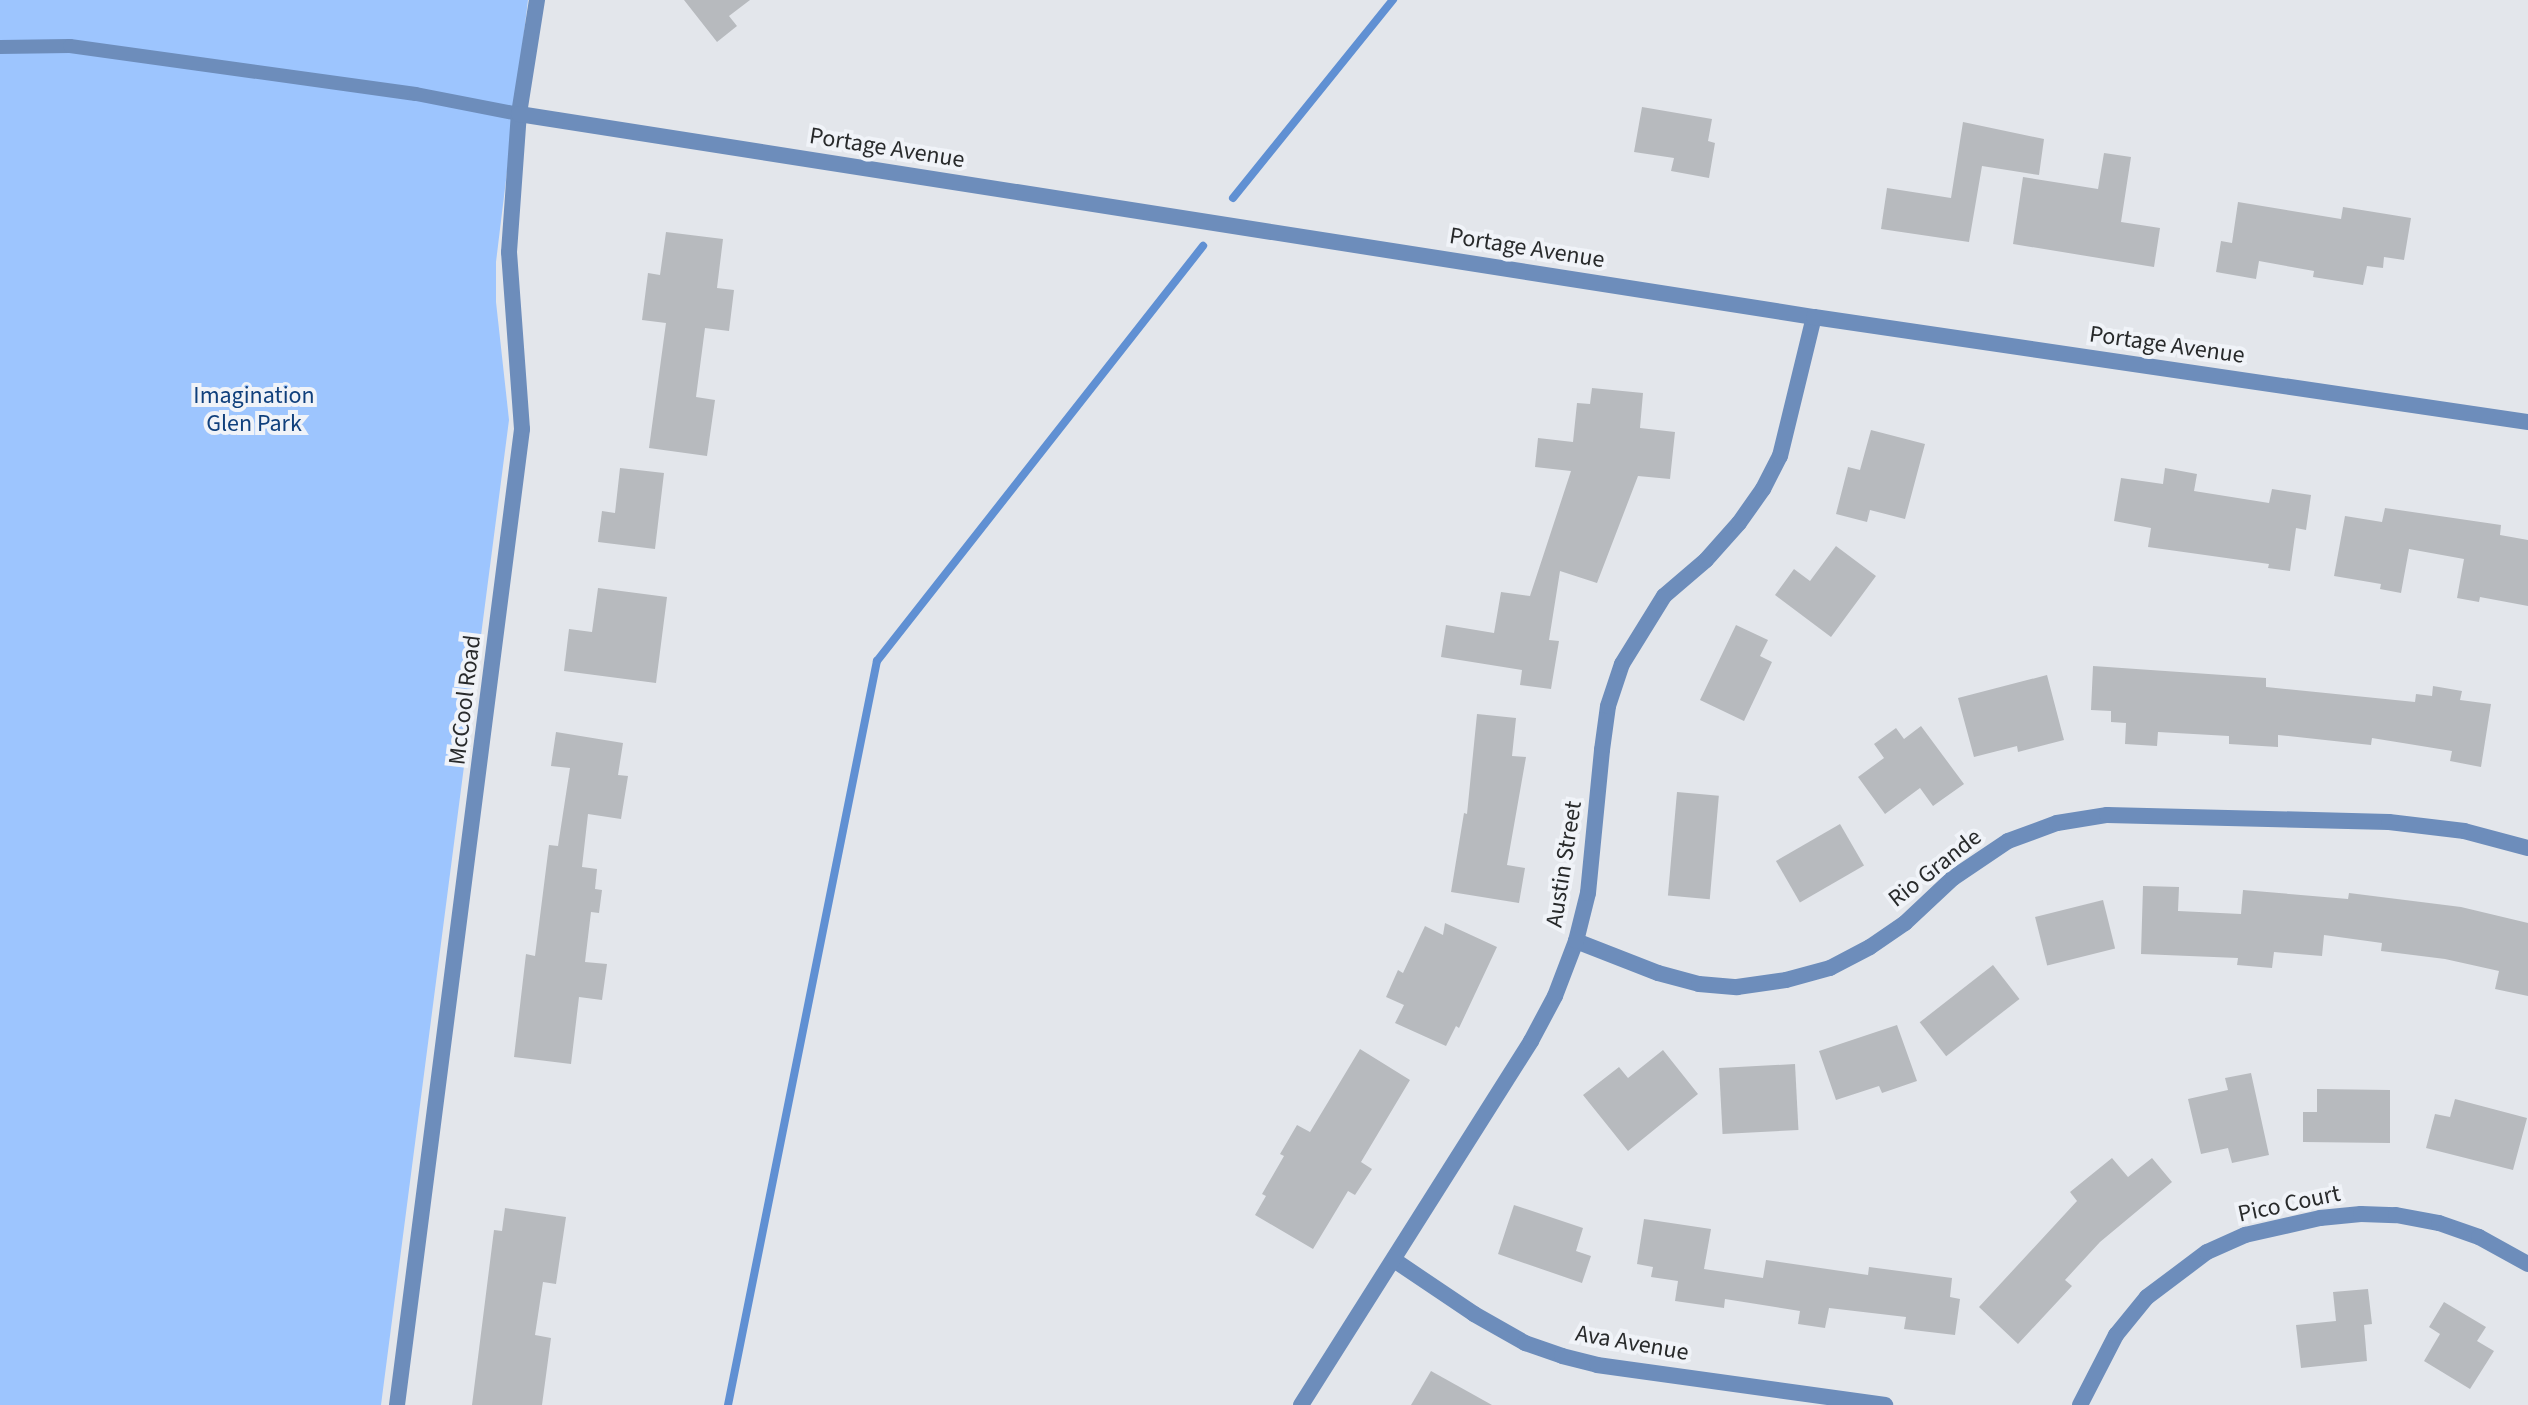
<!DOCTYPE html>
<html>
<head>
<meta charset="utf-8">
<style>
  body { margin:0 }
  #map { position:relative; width:2528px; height:1405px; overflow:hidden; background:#e3e6eb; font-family:"Source Sans 3",sans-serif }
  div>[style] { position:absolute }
  .green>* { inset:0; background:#9dc5fe }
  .stream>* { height:8px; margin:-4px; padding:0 4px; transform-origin:4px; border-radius:4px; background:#6090d3 }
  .building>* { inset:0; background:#b7babe; transform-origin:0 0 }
  .service>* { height:14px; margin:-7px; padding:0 7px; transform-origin:7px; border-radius:7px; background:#6d8dbb }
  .minor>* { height:16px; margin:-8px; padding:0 8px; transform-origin:8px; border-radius:8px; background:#6d8dbb }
  .tertiary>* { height:16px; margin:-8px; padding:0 8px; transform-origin:8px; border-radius:8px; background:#6d8dbb }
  span { translate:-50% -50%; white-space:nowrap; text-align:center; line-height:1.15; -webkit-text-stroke:8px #f0f3f8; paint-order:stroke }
  .street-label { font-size:24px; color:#282a2b }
  .park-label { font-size:24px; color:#10407c }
</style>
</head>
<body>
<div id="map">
  <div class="green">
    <div style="clip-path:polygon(0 0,528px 0,496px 262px,496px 302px,509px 420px,381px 1405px,0 1405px)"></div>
  </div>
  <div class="stream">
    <div style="left:1233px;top:198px;width:255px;rotate:-51.1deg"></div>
    <div style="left:728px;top:1405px;width:759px;rotate:-78.68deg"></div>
    <div style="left:877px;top:661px;width:528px;rotate:-51.85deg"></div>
  </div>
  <div class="building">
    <div style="clip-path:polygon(684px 0,750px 0,729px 16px,737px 26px,717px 42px)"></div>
    <div style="clip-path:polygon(1642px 107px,1712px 119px,1708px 141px,1715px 143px,1709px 178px,1671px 171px,1674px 158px,1634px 152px)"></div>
    <div style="clip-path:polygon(1963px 122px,2044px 139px,2039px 175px,1982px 166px,1969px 242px,1881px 229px,1887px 188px,1951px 198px)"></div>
    <div style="clip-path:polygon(2104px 153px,2131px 157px,2121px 222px,2160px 228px,2154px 267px,2013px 244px,2023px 177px,2098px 189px)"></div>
    <div style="clip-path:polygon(2238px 202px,2341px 219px,2343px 207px,2411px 218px,2404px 260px,2384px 257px,2383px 268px,2367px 266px,2363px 285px,2313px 277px,2314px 271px,2259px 261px,2256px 279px,2216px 272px,2221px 241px,2232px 243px)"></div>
    <div style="clip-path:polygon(666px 232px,723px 239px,717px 288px,734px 290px,729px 331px,705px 328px,696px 397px,715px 400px,707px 456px,649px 448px,666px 323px,642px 320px,648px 273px,660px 275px)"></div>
    <div style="clip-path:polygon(1592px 388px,1643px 393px,1640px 428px,1675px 432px,1670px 479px,1638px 476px,1597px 583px,1560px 571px,1549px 640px,1559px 641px,1551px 689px,1520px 685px,1522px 670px,1441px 657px,1446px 625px,1494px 633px,1501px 592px,1530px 596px,1571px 471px,1535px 467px,1538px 438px,1573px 442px,1577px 403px,1590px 404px)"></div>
    <div style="clip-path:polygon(1871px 430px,1925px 444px,1905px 519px,1870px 510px,1867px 522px,1836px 514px,1848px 467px,1860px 470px)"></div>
    <div style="clip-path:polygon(620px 468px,664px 473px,655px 549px,598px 542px,602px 511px,615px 513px)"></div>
    <div style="clip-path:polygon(2165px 468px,2197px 474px,2194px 491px,2269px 503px,2272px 489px,2311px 495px,2306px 530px,2296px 528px,2290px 571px,2268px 568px,2269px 564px,2148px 547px,2151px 528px,2114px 521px,2121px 478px,2163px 484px)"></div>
    <div style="clip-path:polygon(2385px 508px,2501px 525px,2500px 535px,2528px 540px,2528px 606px,2480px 597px,2479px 602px,2457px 598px,2464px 559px,2409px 549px,2401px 593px,2380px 589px,2381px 584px,2334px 576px,2345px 516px,2382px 522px)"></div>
    <div style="clip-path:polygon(1836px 546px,1876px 576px,1831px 637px,1775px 595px,1794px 569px,1810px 581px)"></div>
    <div style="clip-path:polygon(598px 588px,667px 597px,656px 683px,564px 671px,569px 629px,592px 632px)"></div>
    <div style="clip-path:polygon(1736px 625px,1768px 640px,1760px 656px,1772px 662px,1744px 721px,1700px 700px)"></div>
    <div style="clip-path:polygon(2093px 666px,2266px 678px,2266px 687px,2415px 702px,2416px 694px,2432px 696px,2433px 686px,2462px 691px,2460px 700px,2491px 704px,2481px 767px,2450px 761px,2452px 751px,2372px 738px,2371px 745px,2278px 735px,2278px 747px,2229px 744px,2229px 736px,2158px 732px,2157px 746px,2125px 744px,2126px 723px,2111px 722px,2111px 711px,2091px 710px)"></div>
    <div style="clip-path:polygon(2047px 675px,2064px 740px,2018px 752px,2017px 746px,1974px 757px,1958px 698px)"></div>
    <div style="clip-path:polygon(1477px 714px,1516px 718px,1512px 756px,1526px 757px,1507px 865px,1525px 868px,1519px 903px,1451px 892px,1464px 813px,1467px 814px)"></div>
    <div style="clip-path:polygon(1921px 726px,1964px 784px,1933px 806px,1920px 788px,1885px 814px,1858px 777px,1884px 758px,1874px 744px,1896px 728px,1904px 739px)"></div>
    <div style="clip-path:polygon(556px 732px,623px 743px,618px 775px,628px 776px,621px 819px,588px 814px,582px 867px,597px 869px,595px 889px,602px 890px,599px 913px,591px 912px,585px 962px,607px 964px,602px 1000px,579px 997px,571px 1064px,514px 1057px,526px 954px,535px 956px,549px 845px,558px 846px,570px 768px,551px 766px)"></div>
    <div style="left:1677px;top:792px;width:42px;height:104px;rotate:5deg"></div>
    <div style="left:1840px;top:824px;width:48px;height:74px;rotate:60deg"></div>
    <div style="clip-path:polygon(2143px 886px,2179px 887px,2178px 911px,2241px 914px,2243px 890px,2348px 899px,2349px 893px,2461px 907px,2528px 923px,2528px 996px,2495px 989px,2499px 971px,2445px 959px,2381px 951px,2382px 943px,2324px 935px,2322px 956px,2274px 952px,2272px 968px,2237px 965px,2238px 958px,2141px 954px)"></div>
    <div style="left:2103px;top:900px;width:50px;height:70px;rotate:76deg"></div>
    <div style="clip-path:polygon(1445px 923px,1497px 947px,1459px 1028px,1456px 1026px,1446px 1046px,1395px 1023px,1404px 1005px,1386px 997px,1398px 970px,1403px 973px,1425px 926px,1443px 935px)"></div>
    <div style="left:1993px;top:965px;width:43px;height:93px;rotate:52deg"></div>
    <div style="clip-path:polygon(1897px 1025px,1917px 1081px,1882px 1093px,1879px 1086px,1836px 1100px,1819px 1051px)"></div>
    <div style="clip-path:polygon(1360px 1049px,1410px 1080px,1361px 1162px,1372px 1169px,1355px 1195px,1348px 1191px,1313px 1249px,1255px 1215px,1266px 1196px,1262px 1194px,1284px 1156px,1280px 1154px,1297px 1125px,1310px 1132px)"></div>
    <div style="clip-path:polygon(1663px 1050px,1698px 1094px,1628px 1151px,1583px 1095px,1619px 1067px,1628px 1078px)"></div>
    <div style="left:1795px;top:1064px;width:66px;height:76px;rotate:87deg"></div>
    <div style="clip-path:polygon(2251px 1073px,2269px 1155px,2232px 1163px,2228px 1148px,2201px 1154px,2188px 1099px,2228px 1090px,2225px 1078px)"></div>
    <div style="clip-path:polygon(2317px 1089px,2390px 1090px,2390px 1143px,2303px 1142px,2303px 1112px,2317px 1112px)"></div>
    <div style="clip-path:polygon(2455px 1099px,2527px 1118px,2513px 1170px,2426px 1148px,2435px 1114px,2450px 1117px)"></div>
    <div style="clip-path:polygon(2112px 1158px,2128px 1177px,2152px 1158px,2172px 1182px,2100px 1242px,2065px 1280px,2072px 1286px,2018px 1344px,1979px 1307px,2077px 1201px,2070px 1192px)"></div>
    <div style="clip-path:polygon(1514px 1205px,1583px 1228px,1576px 1251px,1591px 1256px,1582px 1283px,1498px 1254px)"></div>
    <div style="clip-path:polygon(505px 1208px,566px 1217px,556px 1284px,543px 1282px,535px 1335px,551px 1338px,542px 1405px,472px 1405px,494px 1230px,502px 1231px)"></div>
    <div style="clip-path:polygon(1644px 1219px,1711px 1229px,1704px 1269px,1763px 1278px,1766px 1260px,1868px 1275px,1869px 1267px,1952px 1278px,1950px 1297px,1960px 1299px,1955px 1335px,1904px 1329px,1906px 1317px,1829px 1308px,1825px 1328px,1798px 1324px,1800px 1311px,1725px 1299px,1724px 1308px,1675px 1301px,1678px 1281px,1651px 1277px,1653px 1267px,1637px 1264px)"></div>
    <div style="clip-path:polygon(2368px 1289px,2372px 1324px,2364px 1325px,2367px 1361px,2301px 1368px,2296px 1325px,2336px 1321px,2333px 1292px)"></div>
    <div style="clip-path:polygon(2444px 1302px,2486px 1327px,2477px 1341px,2494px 1351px,2470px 1389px,2424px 1361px,2440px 1334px,2429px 1327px)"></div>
    <div style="clip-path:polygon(1431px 1371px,1492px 1405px,1411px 1405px)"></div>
  </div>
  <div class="service">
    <div style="left:0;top:47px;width:70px;rotate:-0.8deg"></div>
    <div style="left:70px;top:46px;width:349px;rotate:7.9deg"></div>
    <div style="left:416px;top:94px;width:105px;rotate:11deg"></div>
  </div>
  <div class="minor">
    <div style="left:1576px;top:941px;width:88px;rotate:21.3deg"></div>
    <div style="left:1658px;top:973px;width:42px;rotate:15deg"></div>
    <div style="left:1699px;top:984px;width:38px;rotate:5deg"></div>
    <div style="left:1737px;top:987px;width:49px;rotate:-8.1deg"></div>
    <div style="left:1786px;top:980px;width:46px;rotate:-15.3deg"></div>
    <div style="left:1830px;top:968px;width:45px;rotate:-27.7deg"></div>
    <div style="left:1870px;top:947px;width:42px;rotate:-34.4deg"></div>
    <div style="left:1905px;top:923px;width:66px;rotate:-43.2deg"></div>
    <div style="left:1953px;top:878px;width:66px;rotate:-33.9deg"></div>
    <div style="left:2008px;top:841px;width:52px;rotate:-20.2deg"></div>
    <div style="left:2057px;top:823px;width:51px;rotate:-9.1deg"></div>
    <div style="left:2107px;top:815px;width:282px;rotate:1.4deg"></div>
    <div style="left:2389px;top:822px;width:76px;rotate:6.8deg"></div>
    <div style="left:2464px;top:831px;width:66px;rotate:14.9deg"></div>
    <div style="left:1394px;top:1260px;width:97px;rotate:34deg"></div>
    <div style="left:1474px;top:1314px;width:59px;rotate:29.6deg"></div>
    <div style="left:1525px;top:1343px;width:39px;rotate:19deg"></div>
    <div style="left:1562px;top:1356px;width:36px;rotate:14deg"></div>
    <div style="left:1597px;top:1365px;width:291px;rotate:7.9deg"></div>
    <div style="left:397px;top:1405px;width:984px;rotate:-82.7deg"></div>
    <div style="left:522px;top:429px;width:177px;rotate:-94.2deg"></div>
    <div style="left:509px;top:252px;width:138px;rotate:-85.9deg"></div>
    <div style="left:1301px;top:1405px;width:431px;rotate:-57.7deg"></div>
    <div style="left:1531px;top:1041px;width:51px;rotate:-61.9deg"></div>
    <div style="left:1555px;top:996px;width:59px;rotate:-69.1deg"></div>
    <div style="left:1576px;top:941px;width:49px;rotate:-76deg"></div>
    <div style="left:1588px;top:893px;width:144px;rotate:-84.4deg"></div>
    <div style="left:1602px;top:750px;width:44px;rotate:-82.2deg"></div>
    <div style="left:1608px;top:706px;width:44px;rotate:-71.6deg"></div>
    <div style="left:1622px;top:664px;width:80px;rotate:-58.3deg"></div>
    <div style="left:1664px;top:596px;width:55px;rotate:-40.6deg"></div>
    <div style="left:1706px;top:560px;width:50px;rotate:-48.3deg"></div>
    <div style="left:1739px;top:523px;width:42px;rotate:-54.8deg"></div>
    <div style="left:1763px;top:489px;width:37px;rotate:-63deg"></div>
    <div style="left:1780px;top:456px;width:143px;rotate:-76.3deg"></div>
    <div style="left:2080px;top:1405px;width:79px;rotate:-62.8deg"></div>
    <div style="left:2116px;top:1335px;width:49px;rotate:-50.8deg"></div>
    <div style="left:2147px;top:1297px;width:75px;rotate:-36.9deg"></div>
    <div style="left:2207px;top:1252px;width:42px;rotate:-24.1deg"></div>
    <div style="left:2245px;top:1235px;width:77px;rotate:-12.8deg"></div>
    <div style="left:2320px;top:1218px;width:41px;rotate:-5.6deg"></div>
    <div style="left:2361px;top:1214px;width:35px;rotate:2deg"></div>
    <div style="left:2396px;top:1215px;width:44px;rotate:10.5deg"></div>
    <div style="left:2439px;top:1223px;width:42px;rotate:19.3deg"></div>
    <div style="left:2479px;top:1237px;width:56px;rotate:28.9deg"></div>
  </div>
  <div class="tertiary">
    <div style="left:537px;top:0;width:115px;rotate:99deg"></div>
    <div style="left:519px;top:114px;width:1311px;rotate:8.91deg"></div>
    <div style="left:1814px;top:317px;width:722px;rotate:8.37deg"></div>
  </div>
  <div class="street-label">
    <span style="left:887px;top:148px;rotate:9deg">Portage Avenue</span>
    <span style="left:1527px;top:248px;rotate:9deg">Portage Avenue</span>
    <span style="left:2167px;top:345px;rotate:8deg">Portage Avenue</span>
    <span style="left:465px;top:700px;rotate:-83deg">McCool Road</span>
    <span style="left:1564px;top:864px;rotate:-81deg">Austin Street</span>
    <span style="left:1935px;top:868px;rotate:-38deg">Rio Grande</span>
    <span style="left:2289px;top:1204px;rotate:-12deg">Pico Court</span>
    <span style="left:1632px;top:1343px;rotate:10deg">Ava Avenue</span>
  </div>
  <div class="park-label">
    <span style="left:254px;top:410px">Imagination<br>Glen Park</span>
  </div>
</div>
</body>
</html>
